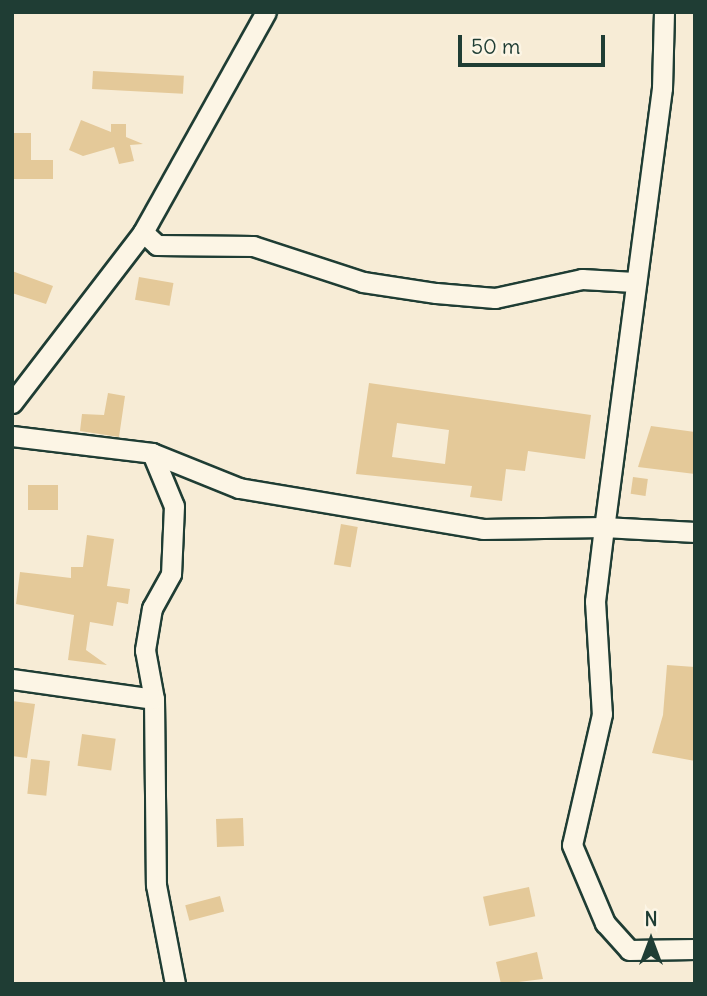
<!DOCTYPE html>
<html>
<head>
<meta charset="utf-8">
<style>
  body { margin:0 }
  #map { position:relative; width:707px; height:996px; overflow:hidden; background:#f7ecd6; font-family:Delius,sans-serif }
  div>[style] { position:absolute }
  .building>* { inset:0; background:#e4c999; transform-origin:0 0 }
  .roads { filter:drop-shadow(2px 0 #1f3d34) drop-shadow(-2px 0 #1f3d34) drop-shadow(0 2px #1f3d34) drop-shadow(0 -2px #1f3d34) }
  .street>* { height:19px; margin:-9.5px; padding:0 9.5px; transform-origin:9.5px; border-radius:9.5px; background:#fcf5e5 }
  span { translate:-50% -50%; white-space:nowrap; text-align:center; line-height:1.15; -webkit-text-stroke:5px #fcf5e5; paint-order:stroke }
  .frame { position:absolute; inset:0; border:14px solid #1f3d34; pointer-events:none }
  .north { position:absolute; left:616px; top:905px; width:70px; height:70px; -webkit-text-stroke:5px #fcf5e5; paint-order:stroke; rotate:0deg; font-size:19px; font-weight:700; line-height:28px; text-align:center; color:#1f3d34 }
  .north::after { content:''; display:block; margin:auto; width:24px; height:32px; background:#1f3d34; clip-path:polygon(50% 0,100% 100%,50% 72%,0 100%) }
  .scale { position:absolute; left:458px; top:35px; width:147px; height:32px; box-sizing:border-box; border:4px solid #1f3d34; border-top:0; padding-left:9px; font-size:21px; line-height:24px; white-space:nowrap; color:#1f3d34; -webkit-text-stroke:5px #fcf5e5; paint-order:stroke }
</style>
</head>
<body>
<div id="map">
  <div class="building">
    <div style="left:93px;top:71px;width:91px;height:18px;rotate:3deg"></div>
    <div style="clip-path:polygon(81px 120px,111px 132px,111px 124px,126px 124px,126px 137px,143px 144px,130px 145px,134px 161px,119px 164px,114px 147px,83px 156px,69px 150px)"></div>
    <div style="clip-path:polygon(12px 133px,31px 133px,31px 160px,53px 160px,53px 179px,12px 179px)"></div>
    <div style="clip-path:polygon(12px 271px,53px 286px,46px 304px,12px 293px)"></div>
    <div style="left:139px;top:277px;width:35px;height:23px;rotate:10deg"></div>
    <div style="clip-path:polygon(evenodd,369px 383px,591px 415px,585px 459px,528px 451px,525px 471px,506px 469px,502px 501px,470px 497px,472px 486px,356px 474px,369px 383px,397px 423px,449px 430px,445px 464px,392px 457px,397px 423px)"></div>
    <div style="clip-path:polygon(108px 393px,125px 396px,119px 437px,80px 431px,82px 414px,104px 415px)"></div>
    <div style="clip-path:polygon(651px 426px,695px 432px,695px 474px,638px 467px)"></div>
    <div style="left:633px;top:477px;width:15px;height:17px;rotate:8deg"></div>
    <div style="left:58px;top:485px;width:25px;height:30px;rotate:90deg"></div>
    <div style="left:341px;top:524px;width:17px;height:41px;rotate:10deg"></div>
    <div style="clip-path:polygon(87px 535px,114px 539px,107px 586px,130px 589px,128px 604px,117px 602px,113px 626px,90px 622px,86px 650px,107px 665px,68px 660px,74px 615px,16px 604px,20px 572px,71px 578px,71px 567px,83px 567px)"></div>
    <div style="clip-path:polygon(667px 665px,695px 667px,695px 761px,652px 753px,663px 715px)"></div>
    <div style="clip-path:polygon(12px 701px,35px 704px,27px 758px,12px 756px)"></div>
    <div style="left:82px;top:734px;width:34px;height:32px;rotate:8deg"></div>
    <div style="left:31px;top:759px;width:19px;height:35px;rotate:6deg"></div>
    <div style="left:243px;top:818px;width:28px;height:27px;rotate:88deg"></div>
    <div style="left:529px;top:887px;width:30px;height:47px;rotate:78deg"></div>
    <div style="left:220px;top:896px;width:16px;height:36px;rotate:75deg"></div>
    <div style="clip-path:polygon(537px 952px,543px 979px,501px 984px,496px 962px)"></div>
  </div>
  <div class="roads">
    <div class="street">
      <div style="left:664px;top:12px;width:76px;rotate:91.5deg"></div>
      <div style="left:662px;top:88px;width:443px;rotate:97.5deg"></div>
      <div style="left:604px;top:527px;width:91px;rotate:3.1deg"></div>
      <div style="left:143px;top:232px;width:19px;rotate:43deg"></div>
      <div style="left:157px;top:245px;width:96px;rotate:0.6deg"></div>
      <div style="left:253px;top:246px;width:116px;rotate:18.1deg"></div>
      <div style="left:363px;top:282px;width:74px;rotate:8.6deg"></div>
      <div style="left:436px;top:293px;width:59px;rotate:4.8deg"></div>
      <div style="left:495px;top:298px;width:89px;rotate:-12.3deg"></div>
      <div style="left:582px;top:279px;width:52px;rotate:3.3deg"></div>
      <div style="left:12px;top:403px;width:215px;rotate:-52.5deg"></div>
      <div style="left:143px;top:232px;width:252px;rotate:-60.8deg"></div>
      <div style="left:12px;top:436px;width:141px;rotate:6.9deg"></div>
      <div style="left:152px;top:453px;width:94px;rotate:21.9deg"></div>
      <div style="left:239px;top:488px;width:247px;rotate:9.5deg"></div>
      <div style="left:483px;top:529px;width:121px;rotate:-0.9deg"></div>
      <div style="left:604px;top:527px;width:75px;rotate:96.9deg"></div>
      <div style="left:595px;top:601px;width:113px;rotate:86.5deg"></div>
      <div style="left:602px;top:714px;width:134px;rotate:102.9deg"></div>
      <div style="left:572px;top:845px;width:85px;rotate:67.1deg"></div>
      <div style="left:605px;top:923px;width:36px;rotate:48deg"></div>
      <div style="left:629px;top:950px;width:66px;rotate:-0.9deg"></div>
      <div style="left:152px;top:453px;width:57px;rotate:67.5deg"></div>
      <div style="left:174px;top:506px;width:68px;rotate:92.5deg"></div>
      <div style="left:171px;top:574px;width:39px;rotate:119deg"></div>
      <div style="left:152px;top:608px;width:43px;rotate:99.5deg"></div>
      <div style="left:145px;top:650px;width:50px;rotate:79.6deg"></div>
      <div style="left:154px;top:699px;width:186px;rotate:89.4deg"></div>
      <div style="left:156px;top:885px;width:101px;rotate:79.1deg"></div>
      <div style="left:12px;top:679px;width:143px;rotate:8deg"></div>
    </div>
  </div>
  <div class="frame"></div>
  <div class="north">N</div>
  <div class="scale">50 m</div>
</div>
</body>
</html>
